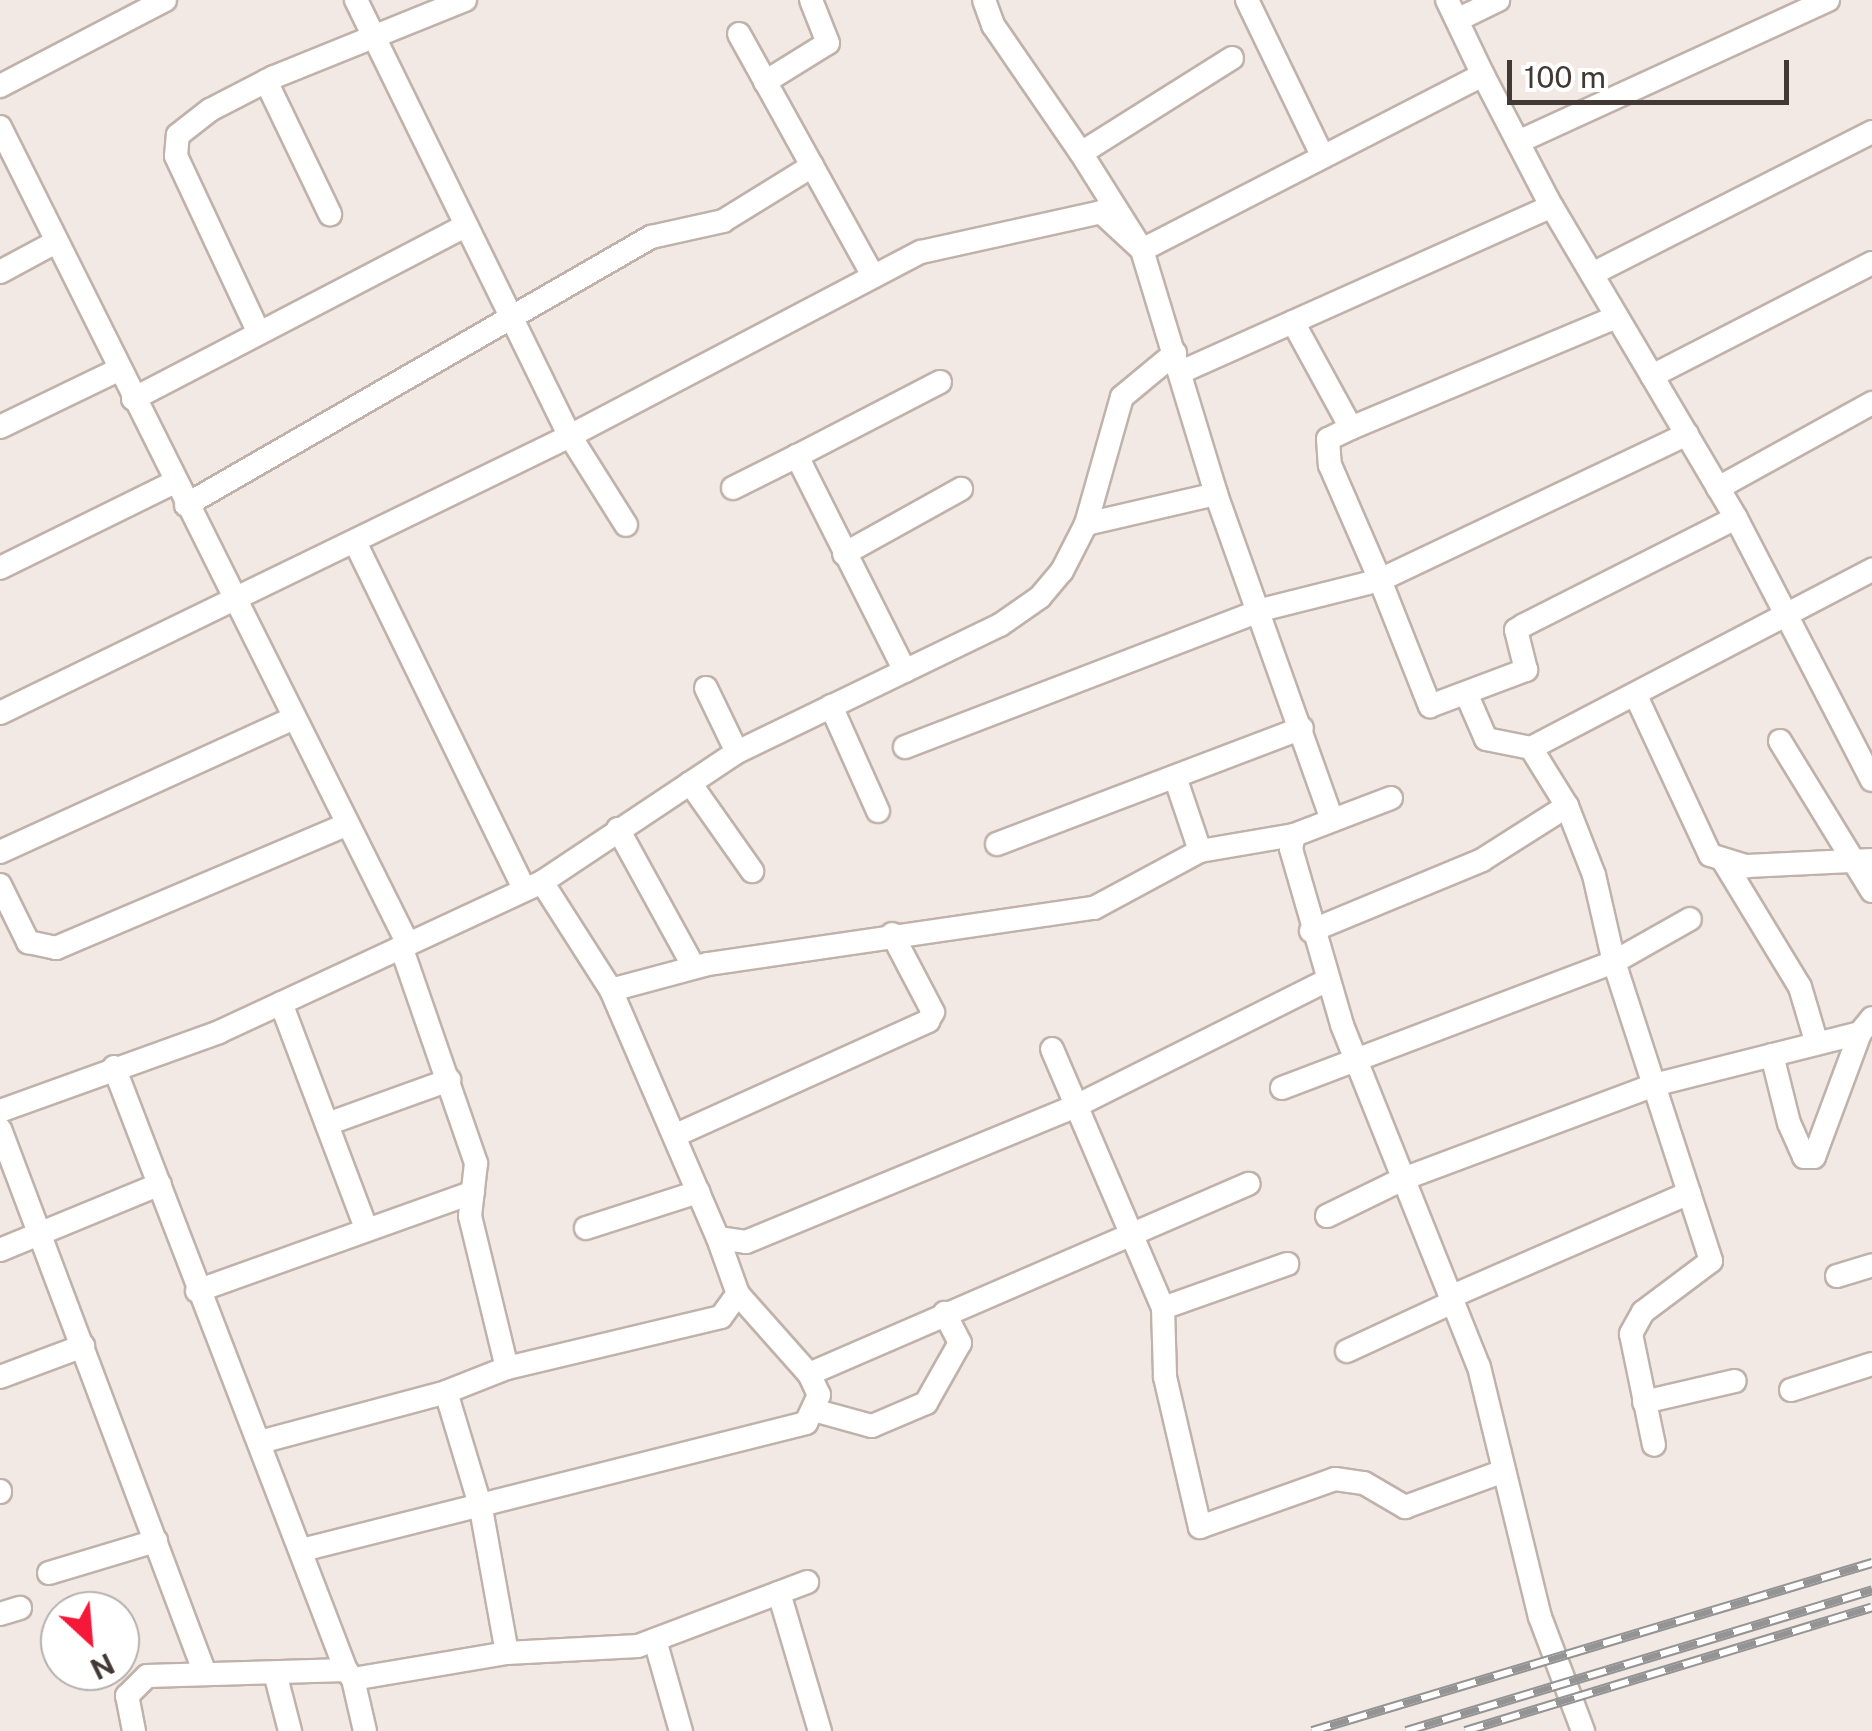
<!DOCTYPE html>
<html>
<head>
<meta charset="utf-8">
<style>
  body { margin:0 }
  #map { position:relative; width:1872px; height:1731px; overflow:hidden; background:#f2e9e4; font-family:"Public Sans",sans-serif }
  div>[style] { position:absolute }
  .roads { filter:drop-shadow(2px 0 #c0b2aa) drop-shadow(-2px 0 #c0b2aa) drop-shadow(0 2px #c0b2aa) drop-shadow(0 -2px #c0b2aa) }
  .minor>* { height:22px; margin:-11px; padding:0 11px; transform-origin:11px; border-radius:11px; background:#fff }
  .rail>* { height:10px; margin-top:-5px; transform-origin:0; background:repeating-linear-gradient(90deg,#fff 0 19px,#949494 0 38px); box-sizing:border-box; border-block:2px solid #949494 }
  span { translate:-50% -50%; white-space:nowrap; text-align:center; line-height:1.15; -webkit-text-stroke:9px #fff; paint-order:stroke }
  .north { position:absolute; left:40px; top:1591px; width:100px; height:100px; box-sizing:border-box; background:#fff; border:2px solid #b4b0ae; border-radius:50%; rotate:154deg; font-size:28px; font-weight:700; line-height:40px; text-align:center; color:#433934 }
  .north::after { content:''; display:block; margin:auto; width:35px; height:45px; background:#f51838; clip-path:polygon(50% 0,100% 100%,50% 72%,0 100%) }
  .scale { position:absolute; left:1507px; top:60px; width:282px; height:45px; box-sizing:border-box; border:5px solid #433934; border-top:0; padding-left:12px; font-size:30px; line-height:35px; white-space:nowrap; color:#433934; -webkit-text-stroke:8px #fff; paint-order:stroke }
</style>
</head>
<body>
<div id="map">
  <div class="roads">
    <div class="minor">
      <div style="left:356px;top:0;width:486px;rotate:63.9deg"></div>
      <div style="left:570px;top:436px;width:105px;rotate:57.8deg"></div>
      <div style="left:984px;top:0;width:27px;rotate:70deg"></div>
      <div style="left:993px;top:25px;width:155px;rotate:55.5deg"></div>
      <div style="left:1247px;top:0;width:174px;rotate:64.2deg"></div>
      <div style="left:1457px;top:20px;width:46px;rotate:-26deg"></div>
      <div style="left:739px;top:34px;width:277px;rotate:61deg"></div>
      <div style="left:1232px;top:58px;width:178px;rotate:147.8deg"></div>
      <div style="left:1081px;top:153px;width:115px;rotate:57.8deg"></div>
      <div style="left:1142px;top:250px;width:255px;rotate:73.1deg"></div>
      <div style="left:1216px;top:494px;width:343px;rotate:70.4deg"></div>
      <div style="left:1483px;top:75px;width:141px;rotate:62.5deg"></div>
      <div style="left:1548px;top:200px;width:369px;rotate:59.4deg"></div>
      <div style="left:1736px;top:518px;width:295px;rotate:62.6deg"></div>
      <div style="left:266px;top:81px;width:148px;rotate:64.3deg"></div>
      <div style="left:765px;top:82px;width:74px;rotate:-31.8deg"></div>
      <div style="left:828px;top:43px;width:46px;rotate:-111.6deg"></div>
      <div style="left:0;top:86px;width:186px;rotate:-27.5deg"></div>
      <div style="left:0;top:127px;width:913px;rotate:63.46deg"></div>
      <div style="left:1518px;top:142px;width:341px;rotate:-24.6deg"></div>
      <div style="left:0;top:272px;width:61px;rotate:-28.2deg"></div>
      <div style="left:1592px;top:274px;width:314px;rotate:-26.9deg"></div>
      <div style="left:1293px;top:322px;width:121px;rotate:61.3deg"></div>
      <div style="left:1351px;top:428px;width:288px;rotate:-22.7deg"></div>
      <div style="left:258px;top:331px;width:193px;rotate:-115.1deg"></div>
      <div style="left:176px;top:156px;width:21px;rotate:-85deg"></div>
      <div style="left:178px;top:135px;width:41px;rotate:-38deg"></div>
      <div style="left:210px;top:110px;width:72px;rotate:-27.3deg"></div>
      <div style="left:274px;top:77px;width:206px;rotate:-22deg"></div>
      <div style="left:1181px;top:372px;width:406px;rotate:-24.1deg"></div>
      <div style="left:1652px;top:376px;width:247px;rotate:-27.2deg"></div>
      <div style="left:133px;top:399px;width:375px;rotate:-27.5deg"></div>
      <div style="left:0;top:427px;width:131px;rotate:-25.8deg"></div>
      <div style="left:1351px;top:428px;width:25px;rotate:154deg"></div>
      <div style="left:1328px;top:439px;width:26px;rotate:86deg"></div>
      <div style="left:1330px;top:465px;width:125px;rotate:66.5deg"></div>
      <div style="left:1380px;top:580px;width:340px;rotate:-25.4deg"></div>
      <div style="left:733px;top:488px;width:72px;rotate:-26.6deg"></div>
      <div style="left:1718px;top:488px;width:176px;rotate:-28.9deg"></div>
      <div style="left:186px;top:505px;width:537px;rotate:-29.96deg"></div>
      <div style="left:651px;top:237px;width:74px;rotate:-12.5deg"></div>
      <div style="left:723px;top:221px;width:105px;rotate:-31.7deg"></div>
      <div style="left:1086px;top:524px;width:133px;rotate:-13deg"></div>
      <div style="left:355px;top:542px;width:386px;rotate:64deg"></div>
      <div style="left:844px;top:554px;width:134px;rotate:-29.1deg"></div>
      <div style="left:0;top:568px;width:195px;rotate:-26.2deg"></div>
      <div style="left:905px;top:671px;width:241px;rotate:-116.7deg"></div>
      <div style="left:797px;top:456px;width:161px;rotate:-27.4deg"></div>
      <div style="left:706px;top:688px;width:71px;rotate:64.2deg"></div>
      <div style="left:1466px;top:693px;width:50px;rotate:66.5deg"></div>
      <div style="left:1486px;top:739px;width:46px;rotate:11.3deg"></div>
      <div style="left:1531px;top:748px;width:385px;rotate:-27.6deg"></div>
      <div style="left:1636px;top:696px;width:175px;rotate:65deg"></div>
      <div style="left:1710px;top:855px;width:39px;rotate:17deg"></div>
      <div style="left:1747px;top:866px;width:125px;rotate:-2.7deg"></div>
      <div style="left:831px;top:706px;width:115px;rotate:65.9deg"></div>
      <div style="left:0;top:713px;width:634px;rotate:-25.92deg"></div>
      <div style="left:570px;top:436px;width:396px;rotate:-27.7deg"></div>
      <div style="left:921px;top:252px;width:184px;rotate:-12.5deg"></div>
      <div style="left:1101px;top:212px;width:56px;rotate:42.8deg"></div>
      <div style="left:1142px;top:250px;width:383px;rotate:-27.2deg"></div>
      <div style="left:1483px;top:75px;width:83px;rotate:-115.6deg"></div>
      <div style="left:1780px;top:741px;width:176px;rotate:58.5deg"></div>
      <div style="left:905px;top:747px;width:381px;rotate:-21deg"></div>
      <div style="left:1261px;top:610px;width:123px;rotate:-14.1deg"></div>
      <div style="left:1380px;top:580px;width:136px;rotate:68.4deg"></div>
      <div style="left:1430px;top:706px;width:103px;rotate:-20.6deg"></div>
      <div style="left:1526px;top:670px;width:41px;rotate:-104deg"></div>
      <div style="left:1516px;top:630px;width:9px;rotate:-32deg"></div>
      <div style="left:1524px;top:625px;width:237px;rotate:-26.8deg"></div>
      <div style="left:1175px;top:777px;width:78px;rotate:71.3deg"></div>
      <div style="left:690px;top:783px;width:108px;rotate:54.8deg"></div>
      <div style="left:1391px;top:798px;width:104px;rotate:159.1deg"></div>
      <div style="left:1294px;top:835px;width:14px;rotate:102deg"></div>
      <div style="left:1291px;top:849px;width:183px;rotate:73.8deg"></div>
      <div style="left:1342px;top:1025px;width:368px;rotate:68.2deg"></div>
      <div style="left:1479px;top:1367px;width:257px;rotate:76.3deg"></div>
      <div style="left:1540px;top:1617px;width:122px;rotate:69.3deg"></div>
      <div style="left:1567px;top:806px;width:74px;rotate:68.6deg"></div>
      <div style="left:1594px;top:875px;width:89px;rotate:77.1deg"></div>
      <div style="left:1614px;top:962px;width:314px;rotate:72deg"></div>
      <div style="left:1711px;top:1261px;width:85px;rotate:143.1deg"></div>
      <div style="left:1643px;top:1312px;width:25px;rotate:119deg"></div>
      <div style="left:1631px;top:1334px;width:113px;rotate:78.3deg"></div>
      <div style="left:618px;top:829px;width:158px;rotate:61.2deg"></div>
      <div style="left:997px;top:844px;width:326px;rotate:-20.8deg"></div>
      <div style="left:0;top:852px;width:323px;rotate:-24.5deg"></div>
      <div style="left:1724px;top:862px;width:146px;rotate:58.7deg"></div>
      <div style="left:1800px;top:987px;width:59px;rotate:73.4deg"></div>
      <div style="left:542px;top:882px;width:128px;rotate:57.4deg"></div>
      <div style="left:611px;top:990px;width:270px;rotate:66.7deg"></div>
      <div style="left:718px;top:1238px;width:28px;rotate:8deg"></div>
      <div style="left:746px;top:1242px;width:355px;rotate:-22.4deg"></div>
      <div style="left:1074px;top:1107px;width:282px;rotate:-26.6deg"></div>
      <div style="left:0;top:885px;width:64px;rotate:63.8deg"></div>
      <div style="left:28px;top:942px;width:29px;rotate:12deg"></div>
      <div style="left:56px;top:948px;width:315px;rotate:-23deg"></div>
      <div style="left:1311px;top:931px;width:185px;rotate:-22.5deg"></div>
      <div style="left:1482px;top:860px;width:101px;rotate:-32.4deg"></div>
      <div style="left:1567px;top:806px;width:68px;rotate:-121.8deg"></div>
      <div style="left:611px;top:990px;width:100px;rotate:-15deg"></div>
      <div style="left:708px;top:964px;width:390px;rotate:-8.3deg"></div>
      <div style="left:1094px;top:908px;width:120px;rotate:-28.3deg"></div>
      <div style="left:1200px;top:851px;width:95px;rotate:-9.7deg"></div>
      <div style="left:281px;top:1003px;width:241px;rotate:69.3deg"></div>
      <div style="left:1052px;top:1049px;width:282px;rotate:66.8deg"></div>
      <div style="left:1163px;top:1308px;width:69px;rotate:88.3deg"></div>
      <div style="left:1165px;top:1377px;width:154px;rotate:76.9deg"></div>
      <div style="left:1200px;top:1527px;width:143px;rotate:-19.6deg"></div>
      <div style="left:1335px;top:1479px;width:29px;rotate:8deg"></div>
      <div style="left:1364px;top:1483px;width:48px;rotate:30.3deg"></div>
      <div style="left:1405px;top:1507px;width:105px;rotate:-20deg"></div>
      <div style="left:1772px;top:1055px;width:70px;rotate:76deg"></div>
      <div style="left:1789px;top:1123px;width:37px;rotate:66deg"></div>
      <div style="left:1804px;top:1157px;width:10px"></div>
      <div style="left:1814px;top:1157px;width:132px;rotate:-69.6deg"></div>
      <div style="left:1860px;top:1033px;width:19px;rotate:-51deg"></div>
      <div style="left:114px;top:1067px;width:646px;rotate:68.96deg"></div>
      <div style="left:1282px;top:1088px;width:355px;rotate:-20.8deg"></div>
      <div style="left:1614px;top:962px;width:87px;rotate:-29.5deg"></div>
      <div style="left:0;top:1111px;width:233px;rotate:-19.8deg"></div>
      <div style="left:219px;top:1032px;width:356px;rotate:-24.9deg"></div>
      <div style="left:542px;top:882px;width:234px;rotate:-33.7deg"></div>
      <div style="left:737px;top:752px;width:292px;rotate:-25.8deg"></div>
      <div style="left:1000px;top:625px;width:49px;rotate:-35deg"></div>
      <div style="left:1040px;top:597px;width:34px;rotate:-50deg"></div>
      <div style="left:1062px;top:571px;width:53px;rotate:-62.9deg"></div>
      <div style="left:1086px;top:524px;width:132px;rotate:-74.2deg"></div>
      <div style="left:1122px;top:397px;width:69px;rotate:-39.7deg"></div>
      <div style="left:327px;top:1124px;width:130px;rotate:-19.8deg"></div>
      <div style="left:0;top:1129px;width:579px;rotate:69.37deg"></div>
      <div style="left:676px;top:1135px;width:277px;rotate:-24.3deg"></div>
      <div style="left:928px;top:1021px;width:10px;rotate:-61deg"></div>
      <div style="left:933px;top:1012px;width:88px;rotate:-117.7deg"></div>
      <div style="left:1327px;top:1216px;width:85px;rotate:-26deg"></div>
      <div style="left:1403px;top:1179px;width:268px;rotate:-20.5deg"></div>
      <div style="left:1654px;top:1085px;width:212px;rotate:-14.2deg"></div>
      <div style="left:586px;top:1228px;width:118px;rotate:-17.8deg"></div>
      <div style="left:0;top:1250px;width:173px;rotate:-22.4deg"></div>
      <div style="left:1837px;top:1276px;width:37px;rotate:-17deg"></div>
      <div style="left:197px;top:1291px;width:293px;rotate:-19.7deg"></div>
      <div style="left:1450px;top:1297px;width:261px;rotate:-23.5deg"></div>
      <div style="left:1163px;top:1308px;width:132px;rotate:-19.5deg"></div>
      <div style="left:1347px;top:1351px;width:117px;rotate:-24.8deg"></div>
      <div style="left:507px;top:1368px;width:220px;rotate:-13.4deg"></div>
      <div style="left:721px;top:1317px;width:29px;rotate:-54deg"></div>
      <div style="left:738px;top:1294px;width:59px;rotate:-109.7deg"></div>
      <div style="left:809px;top:1374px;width:479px;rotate:-23.4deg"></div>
      <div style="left:0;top:1377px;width:89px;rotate:-20.5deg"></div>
      <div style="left:1791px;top:1390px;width:85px;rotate:-17.8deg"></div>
      <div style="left:1644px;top:1402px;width:93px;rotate:-13deg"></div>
      <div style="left:817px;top:1411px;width:57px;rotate:15.3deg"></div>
      <div style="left:872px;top:1426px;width:59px;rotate:-23.1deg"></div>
      <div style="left:926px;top:1403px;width:69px;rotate:-60.5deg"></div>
      <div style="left:960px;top:1343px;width:34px;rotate:-117deg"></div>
      <div style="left:260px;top:1442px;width:193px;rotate:-15deg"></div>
      <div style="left:0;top:1491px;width:1px;rotate:90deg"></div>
      <div style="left:302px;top:1550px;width:520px;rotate:-14.14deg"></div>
      <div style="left:806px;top:1423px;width:31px;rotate:-65deg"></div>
      <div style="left:819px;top:1395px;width:23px;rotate:-115deg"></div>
      <div style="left:809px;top:1374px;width:107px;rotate:-131.6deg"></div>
      <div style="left:49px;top:1573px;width:112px;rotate:-16.7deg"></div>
      <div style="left:779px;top:1593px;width:144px;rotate:73.5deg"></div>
      <div style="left:0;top:1614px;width:21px;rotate:-17deg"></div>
      <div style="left:655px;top:1640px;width:95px;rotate:74.1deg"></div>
      <div style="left:507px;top:1653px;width:131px;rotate:-3.1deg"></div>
      <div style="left:638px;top:1646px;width:181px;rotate:-20.7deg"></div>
      <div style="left:275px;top:1673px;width:60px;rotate:75.5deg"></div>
      <div style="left:134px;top:1731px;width:36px;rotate:-101deg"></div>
      <div style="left:127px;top:1696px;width:28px;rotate:-45deg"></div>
      <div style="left:147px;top:1676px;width:199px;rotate:-1.7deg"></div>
      <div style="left:346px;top:1670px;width:11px;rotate:52deg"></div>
      <div style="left:365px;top:1731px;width:53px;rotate:-103deg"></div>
      <div style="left:353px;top:1679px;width:156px;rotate:-9.6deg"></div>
      <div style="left:507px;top:1653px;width:147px;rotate:-100.2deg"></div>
      <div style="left:481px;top:1508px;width:121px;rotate:-106.8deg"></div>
      <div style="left:446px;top:1392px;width:66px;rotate:-21.5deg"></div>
      <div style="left:507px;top:1368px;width:156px;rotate:-103.7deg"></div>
      <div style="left:470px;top:1216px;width:53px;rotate:-83.5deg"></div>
      <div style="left:476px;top:1163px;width:229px;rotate:-109.1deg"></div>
    </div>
  </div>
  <div class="rail">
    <div style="left:1312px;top:1731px;width:585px;rotate:-16.7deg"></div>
    <div style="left:1406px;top:1731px;width:487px;rotate:-16.8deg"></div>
    <div style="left:1465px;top:1731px;width:425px;rotate:-16.9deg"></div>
  </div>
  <div class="north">N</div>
  <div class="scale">100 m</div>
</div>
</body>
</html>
